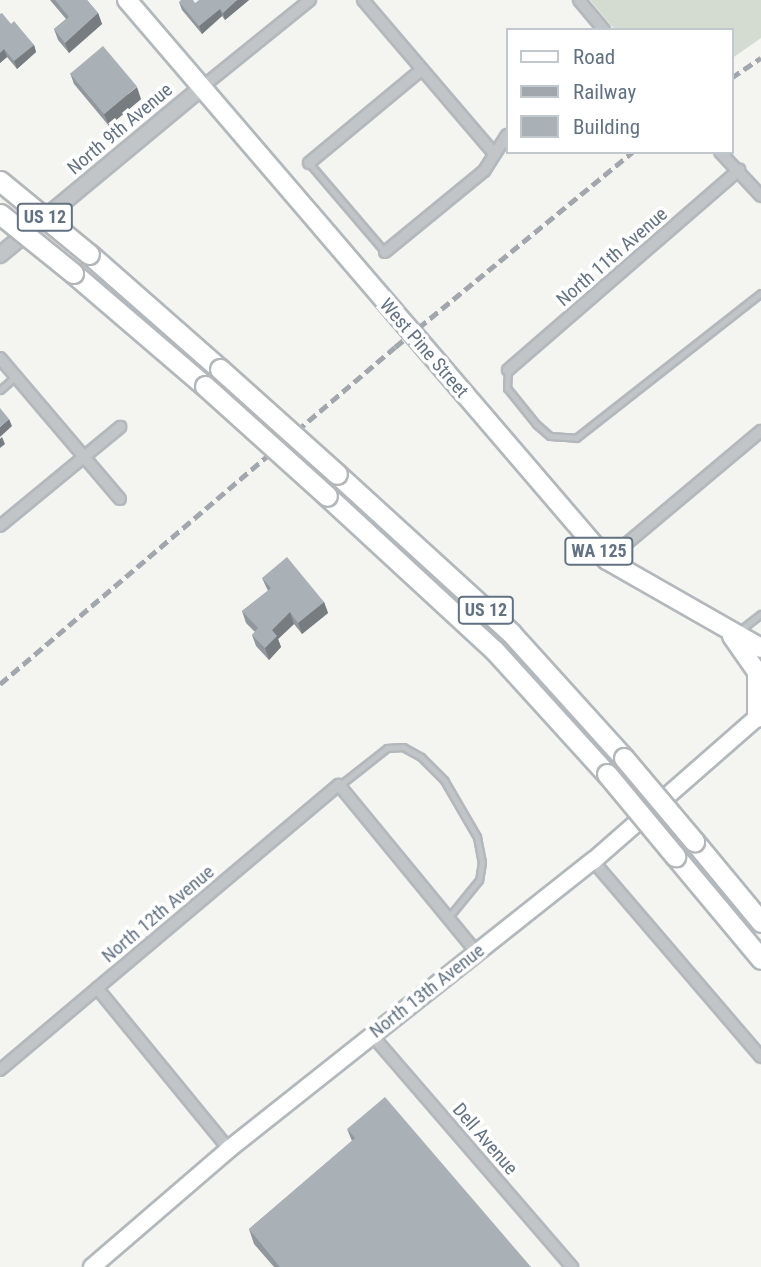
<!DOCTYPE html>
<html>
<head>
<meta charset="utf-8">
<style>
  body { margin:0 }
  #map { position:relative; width:761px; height:1267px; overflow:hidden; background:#f4f4f0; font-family:"Roboto Condensed",sans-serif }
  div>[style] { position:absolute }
  .green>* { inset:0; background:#d4dbd1 }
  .roads { filter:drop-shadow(2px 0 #b3b8bd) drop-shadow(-2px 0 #b3b8bd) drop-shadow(0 2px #b3b8bd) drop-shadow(0 -2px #b3b8bd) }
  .service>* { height:5px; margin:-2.5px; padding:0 2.5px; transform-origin:2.5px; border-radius:2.5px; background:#c1c5c8 }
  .minor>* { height:10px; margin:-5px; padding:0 5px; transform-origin:5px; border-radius:5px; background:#c1c5c8 }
  .tertiary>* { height:14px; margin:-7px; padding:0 7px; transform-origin:7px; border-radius:7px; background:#c1c5c8 }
  .secondary>* { height:16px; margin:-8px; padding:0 8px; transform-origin:8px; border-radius:8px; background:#fff }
  .primary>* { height:18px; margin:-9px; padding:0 9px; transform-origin:9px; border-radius:9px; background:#fff }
  .motorway>* { height:19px; margin:-9.5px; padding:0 9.5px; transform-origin:9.5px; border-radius:9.5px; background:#fff }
  .rail>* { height:4.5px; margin-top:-2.25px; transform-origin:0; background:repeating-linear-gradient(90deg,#a1a7ad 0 10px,transparent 0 15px) }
  .bridges { filter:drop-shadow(2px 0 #b4b7ba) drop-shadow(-2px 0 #b4b7ba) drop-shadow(0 2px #b4b7ba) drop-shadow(0 -2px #b4b7ba) }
  .motorway-bridge>* { height:19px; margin:-9.5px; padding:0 9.5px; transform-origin:9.5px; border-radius:9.5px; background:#fff }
  .wall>* { inset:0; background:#91989d }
  .shaded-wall>* { inset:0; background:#767c80 }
  .building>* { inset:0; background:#a9b1b7; transform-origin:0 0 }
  span { translate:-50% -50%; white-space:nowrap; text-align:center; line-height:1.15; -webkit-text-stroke:7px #fff; paint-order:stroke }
  .shield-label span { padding:2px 5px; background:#fff; border:2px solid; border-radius:5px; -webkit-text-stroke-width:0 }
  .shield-label { font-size:18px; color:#627282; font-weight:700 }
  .street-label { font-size:19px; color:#627282 }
  .legend { position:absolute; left:506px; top:28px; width:228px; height:126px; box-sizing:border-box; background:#fff; border:2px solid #c0c7cd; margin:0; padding:9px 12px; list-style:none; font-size:21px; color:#627282 }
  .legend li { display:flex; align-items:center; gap:14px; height:35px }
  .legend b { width:35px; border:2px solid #c0c7cd }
</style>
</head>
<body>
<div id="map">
  <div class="green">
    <div style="clip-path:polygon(590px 0,761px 0,761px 38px,731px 59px,731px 30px,615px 30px)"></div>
  </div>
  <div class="roads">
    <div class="service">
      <div style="left:309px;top:163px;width:117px;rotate:49.5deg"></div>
      <div style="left:508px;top:370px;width:18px;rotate:93deg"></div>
      <div style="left:507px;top:388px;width:46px;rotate:51.1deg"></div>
      <div style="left:536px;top:424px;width:18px;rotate:41deg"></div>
      <div style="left:550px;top:436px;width:26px;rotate:4deg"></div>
      <div style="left:576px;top:438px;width:235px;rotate:-38.1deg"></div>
      <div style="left:0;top:390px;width:21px;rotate:-41deg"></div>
      <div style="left:739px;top:631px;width:28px;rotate:-38deg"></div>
      <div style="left:340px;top:785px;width:60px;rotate:-38.2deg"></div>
      <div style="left:387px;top:748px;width:16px;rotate:-4deg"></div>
      <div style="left:403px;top:747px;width:21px;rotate:29deg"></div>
      <div style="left:421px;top:757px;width:33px;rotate:45deg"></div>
      <div style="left:444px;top:780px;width:66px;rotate:59.9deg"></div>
      <div style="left:477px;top:837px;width:25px;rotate:79deg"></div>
      <div style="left:482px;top:862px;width:18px;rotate:99deg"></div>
      <div style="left:479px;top:880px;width:49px;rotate:129.2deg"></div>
    </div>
    <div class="minor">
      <div style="left:363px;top:0;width:200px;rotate:49.5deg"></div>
      <div style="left:579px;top:0;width:39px;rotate:50deg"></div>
      <div style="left:201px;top:88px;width:140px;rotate:-38.9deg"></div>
      <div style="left:720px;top:152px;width:60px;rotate:47deg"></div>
      <div style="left:309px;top:163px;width:146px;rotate:-39.7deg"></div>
      <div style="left:385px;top:252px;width:128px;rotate:-39.3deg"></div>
      <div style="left:484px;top:171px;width:43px;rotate:-57.4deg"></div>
      <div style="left:0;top:358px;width:185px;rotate:49.6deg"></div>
      <div style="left:508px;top:370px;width:306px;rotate:-40.9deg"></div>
      <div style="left:0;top:526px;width:156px;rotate:-39.5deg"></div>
      <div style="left:607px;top:560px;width:201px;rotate:-40deg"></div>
      <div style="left:593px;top:861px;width:258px;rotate:49.4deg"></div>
      <div style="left:97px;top:988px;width:208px;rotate:50.7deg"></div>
      <div style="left:371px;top:1034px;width:308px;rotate:49.2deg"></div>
      <div style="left:0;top:1070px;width:443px;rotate:-40.1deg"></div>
      <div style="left:339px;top:785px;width:217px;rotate:50.6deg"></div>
    </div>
    <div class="tertiary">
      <div style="left:0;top:255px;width:261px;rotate:-39.7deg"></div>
    </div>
    <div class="secondary">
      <div style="left:92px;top:1267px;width:181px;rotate:-40.7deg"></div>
      <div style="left:229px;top:1149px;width:464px;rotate:-38.4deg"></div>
      <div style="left:593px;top:861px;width:223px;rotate:-41.2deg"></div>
    </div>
    <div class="primary">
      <div style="left:127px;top:0;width:738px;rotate:49.4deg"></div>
      <div style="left:607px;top:560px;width:177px;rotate:29.7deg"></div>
      <div style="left:732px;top:636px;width:44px;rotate:55.2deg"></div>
      <div style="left:757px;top:672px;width:46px;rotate:90deg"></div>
    </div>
    <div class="motorway">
      <div style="left:89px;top:254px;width:174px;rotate:41.3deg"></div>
      <div style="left:73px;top:273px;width:174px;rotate:40.6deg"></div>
      <div style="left:337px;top:474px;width:236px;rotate:42.4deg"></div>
      <div style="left:511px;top:633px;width:169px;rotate:47.9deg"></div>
      <div style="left:327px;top:496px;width:227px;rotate:42.7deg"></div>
      <div style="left:494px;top:650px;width:168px;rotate:47.7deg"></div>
      <div style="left:694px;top:841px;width:105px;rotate:50.4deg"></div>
      <div style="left:675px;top:856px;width:134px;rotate:50.1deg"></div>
    </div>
  </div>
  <div class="rail">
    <div style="left:731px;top:78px;width:36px;rotate:-34deg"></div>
    <div style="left:0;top:684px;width:519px;rotate:-40.47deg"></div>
    <div style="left:395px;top:347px;width:307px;rotate:-39.4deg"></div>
  </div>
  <div class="bridges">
    <div class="motorway-bridge">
      <div style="left:0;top:181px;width:115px;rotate:39.4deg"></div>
      <div style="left:0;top:214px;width:94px;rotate:38.9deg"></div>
      <div style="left:220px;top:369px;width:157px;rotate:41.9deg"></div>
      <div style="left:205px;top:386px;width:164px;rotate:42deg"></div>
      <div style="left:624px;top:758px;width:109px;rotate:49.9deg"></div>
      <div style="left:607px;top:774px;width:107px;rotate:50.3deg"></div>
    </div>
  </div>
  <div class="wall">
    <div style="clip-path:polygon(50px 0,87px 0,98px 13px,102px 24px,69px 53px,58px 40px,54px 29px,66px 19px)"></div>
    <div style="clip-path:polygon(249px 0,225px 20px,222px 16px,202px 34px,182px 10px,179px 2px,195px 3px)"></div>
    <div style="clip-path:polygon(0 14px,34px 45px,36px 52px,17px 69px,7px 57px,0 63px)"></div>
    <div style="clip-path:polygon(70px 73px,141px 99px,109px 126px,74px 84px)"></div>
    <div style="clip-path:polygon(262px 578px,324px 602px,328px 613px,302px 634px,294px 624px,278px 639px,281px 647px,269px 660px,256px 646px,252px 635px,255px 632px,246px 623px,242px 611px,268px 591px)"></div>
    <div style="clip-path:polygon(347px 1129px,531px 1267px,274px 1267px,254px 1244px,249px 1229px,352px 1141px)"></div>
  </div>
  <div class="shaded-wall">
    <div style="clip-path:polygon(237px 0,249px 0,225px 20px,223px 13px)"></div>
    <div style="clip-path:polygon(220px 9px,222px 16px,202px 34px,199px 26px)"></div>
    <div style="clip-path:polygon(98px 13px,102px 24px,69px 53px,65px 43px)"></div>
    <div style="clip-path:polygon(34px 45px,36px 52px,17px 69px,14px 61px)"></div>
    <div style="clip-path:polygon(4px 49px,7px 57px,0 63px,0 53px)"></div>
    <div style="clip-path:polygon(137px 87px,141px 99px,109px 126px,104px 114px)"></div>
    <div style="clip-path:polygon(9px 419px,12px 426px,0 437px,0 427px)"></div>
    <div style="clip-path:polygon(2px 437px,5px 444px,0 448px,0 439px)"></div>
    <div style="clip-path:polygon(324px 602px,328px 613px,302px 634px,298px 623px)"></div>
    <div style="clip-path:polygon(290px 612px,294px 624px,278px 639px,281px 647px,269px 660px,265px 648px,272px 630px)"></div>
  </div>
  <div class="building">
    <div style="clip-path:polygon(55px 0,87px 0,98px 13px,65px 43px,54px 29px,69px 17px)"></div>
    <div style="clip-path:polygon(181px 0,193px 0,195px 3px,199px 0,237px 0,223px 13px,220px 9px,199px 26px,179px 2px)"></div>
    <div style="clip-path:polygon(2px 13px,11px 24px,14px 21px,34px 45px,14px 61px,4px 49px,0 53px,0 14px)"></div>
    <div style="left:103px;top:46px;width:53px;height:43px;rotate:50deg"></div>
    <div style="clip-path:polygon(0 408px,9px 419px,0 427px)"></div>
    <div style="clip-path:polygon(287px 557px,324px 602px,298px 623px,290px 612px,272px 630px,277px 636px,265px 648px,252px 635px,258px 628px,242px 611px,271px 588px,262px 578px)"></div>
    <div style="clip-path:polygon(385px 1097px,531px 1267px,280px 1267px,249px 1229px,355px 1138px,347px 1129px)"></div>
  </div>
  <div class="shield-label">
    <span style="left:45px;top:217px">US 12</span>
    <span style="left:599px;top:551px">WA 125</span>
    <span style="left:486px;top:610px">US 12</span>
  </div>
  <div class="street-label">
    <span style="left:120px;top:129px;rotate:-40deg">North 9th Avenue</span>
    <span style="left:612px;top:257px;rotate:-41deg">North 11th Avenue</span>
    <span style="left:424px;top:348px;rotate:49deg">West Pine Street</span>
    <span style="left:158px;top:914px;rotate:-40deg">North 12th Avenue</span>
    <span style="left:427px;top:991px;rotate:-38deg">North 13th Avenue</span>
    <span style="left:485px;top:1139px;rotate:49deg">Dell Avenue</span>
  </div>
  <ul class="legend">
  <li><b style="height:9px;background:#fff"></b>Road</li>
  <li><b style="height:9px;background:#a1a7ad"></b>Railway</li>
  <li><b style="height:19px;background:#a9b1b7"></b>Building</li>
  </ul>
</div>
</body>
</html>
